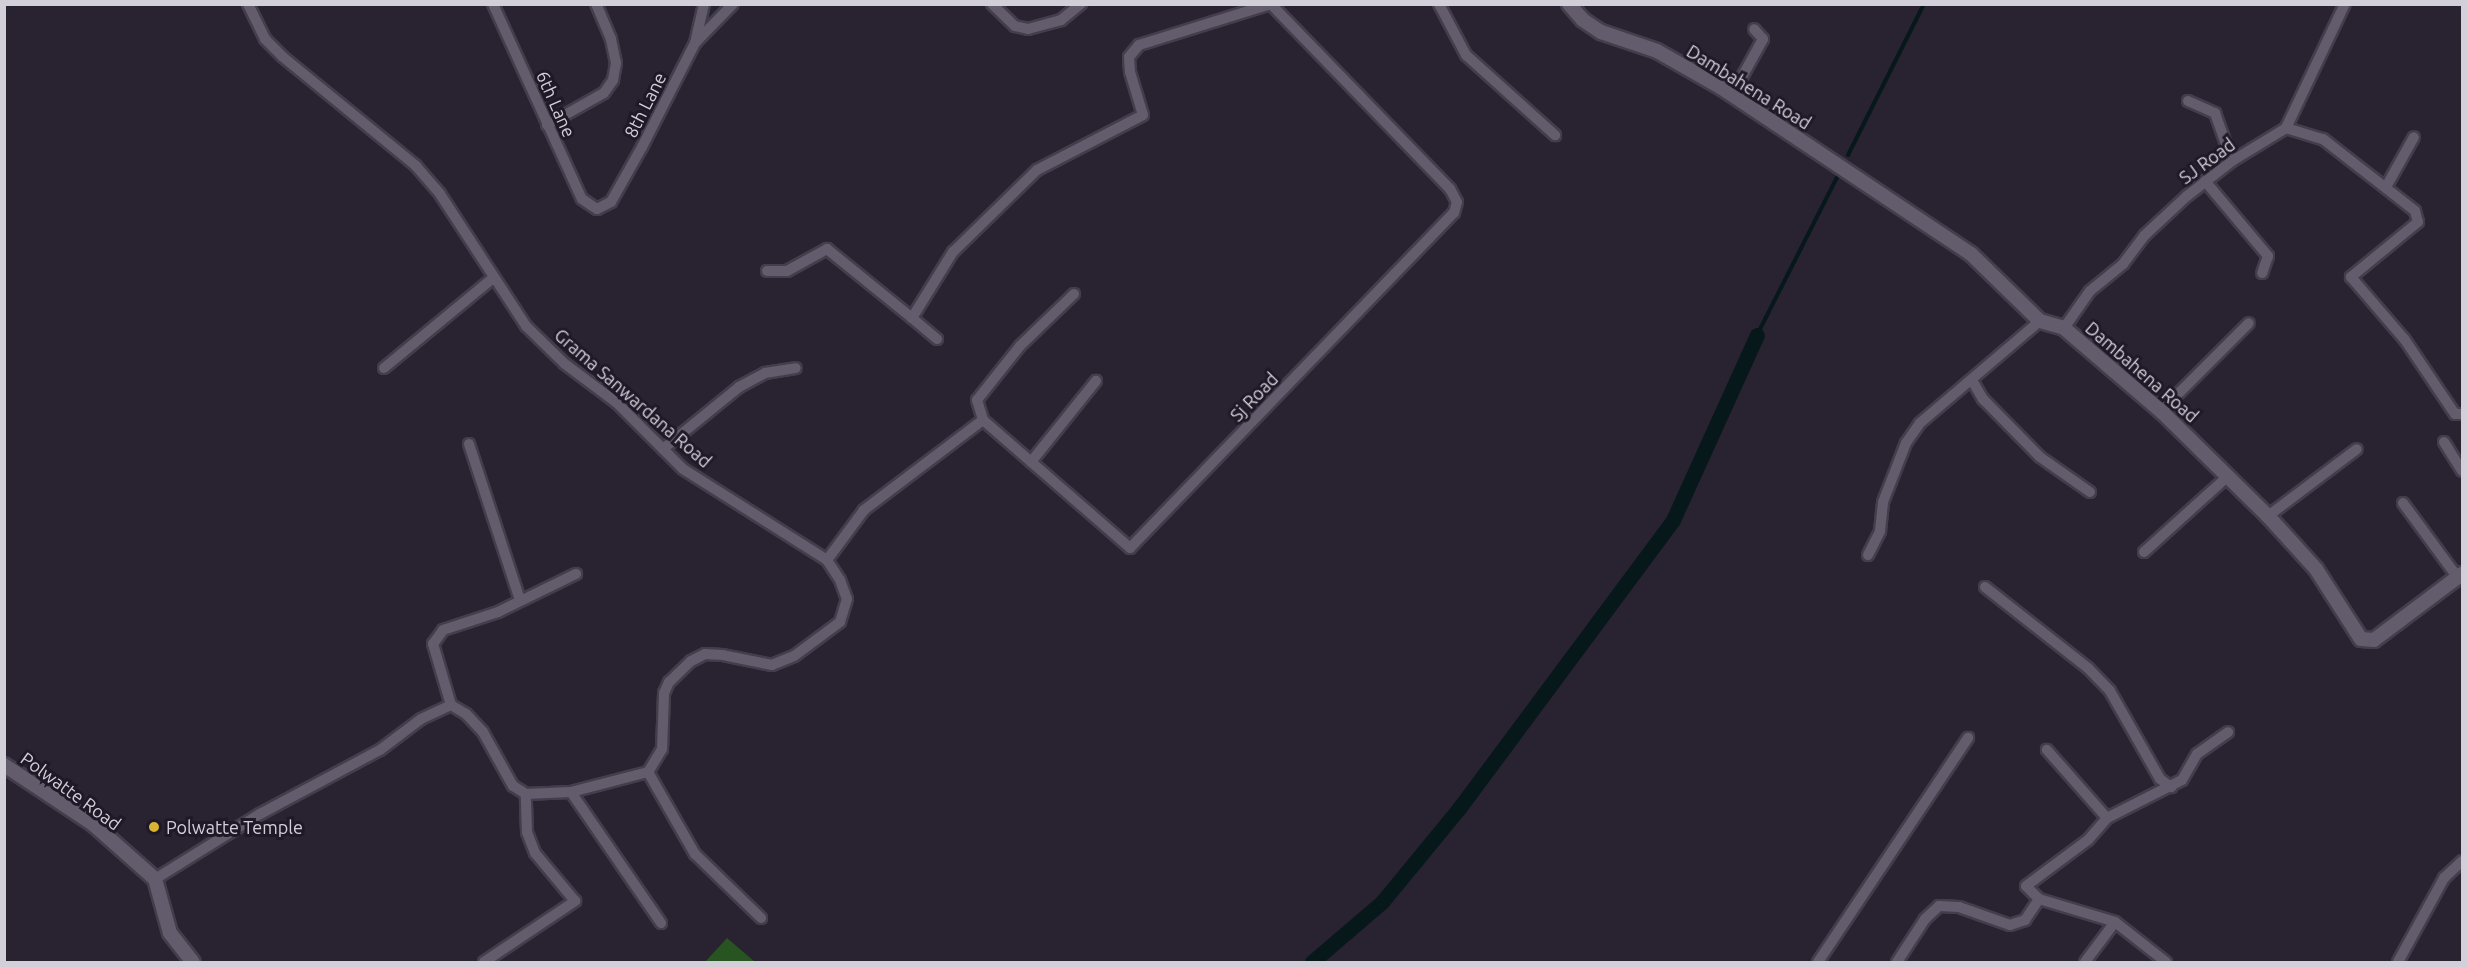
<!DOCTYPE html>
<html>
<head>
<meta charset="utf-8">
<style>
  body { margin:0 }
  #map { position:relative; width:2467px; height:967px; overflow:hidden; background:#292231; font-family:Ubuntu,sans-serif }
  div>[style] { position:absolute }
  .green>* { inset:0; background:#275421 }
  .stream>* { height:4px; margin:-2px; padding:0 2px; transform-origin:2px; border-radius:2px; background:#06181a }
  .canal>* { height:15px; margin:-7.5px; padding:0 7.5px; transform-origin:7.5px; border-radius:7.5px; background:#06181a }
  .roads { filter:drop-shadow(2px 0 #433e4b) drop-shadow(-2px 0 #433e4b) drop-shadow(0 2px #433e4b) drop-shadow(0 -2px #433e4b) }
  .minor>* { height:10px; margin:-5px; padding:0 5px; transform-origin:5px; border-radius:5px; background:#635c6d }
  .tertiary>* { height:14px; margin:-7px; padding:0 7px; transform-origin:7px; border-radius:7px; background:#635c6d }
  .dots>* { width:16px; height:16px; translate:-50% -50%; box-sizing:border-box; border:3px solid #1f1927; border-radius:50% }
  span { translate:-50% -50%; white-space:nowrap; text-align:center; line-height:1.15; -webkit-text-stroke:6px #1f1927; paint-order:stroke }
  .street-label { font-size:18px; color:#d3cfd9 }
  .poi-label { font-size:18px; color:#d3cfd9 }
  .left { translate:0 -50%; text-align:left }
  .frame { position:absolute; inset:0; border:6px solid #d3cfd9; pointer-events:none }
</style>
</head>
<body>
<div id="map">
  <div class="green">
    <div style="clip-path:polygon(727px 938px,755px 962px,705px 962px)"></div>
  </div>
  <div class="stream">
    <div style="left:1848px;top:155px;width:169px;rotate:-63.3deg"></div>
    <div style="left:1757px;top:335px;width:177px;rotate:-63.1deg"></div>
  </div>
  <div class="canal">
    <div style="left:1312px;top:962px;width:92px;rotate:-40.6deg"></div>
    <div style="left:1382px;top:902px;width:123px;rotate:-50.6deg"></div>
    <div style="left:1460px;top:807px;width:357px;rotate:-53.4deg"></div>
    <div style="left:1673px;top:520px;width:203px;rotate:-65.6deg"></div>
  </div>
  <div class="roads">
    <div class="minor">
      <div style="left:248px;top:4px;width:39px;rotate:64deg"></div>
      <div style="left:265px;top:39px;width:25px;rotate:45deg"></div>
      <div style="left:283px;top:57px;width:172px;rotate:39.3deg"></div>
      <div style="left:416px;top:166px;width:37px;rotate:49deg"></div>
      <div style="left:440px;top:194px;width:158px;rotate:56.9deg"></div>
      <div style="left:526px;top:326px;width:54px;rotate:44.3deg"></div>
      <div style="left:565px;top:364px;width:65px;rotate:36.9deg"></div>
      <div style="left:617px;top:403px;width:93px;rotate:45deg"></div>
      <div style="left:683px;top:469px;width:170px;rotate:32.3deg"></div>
      <div style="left:827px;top:560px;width:24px;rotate:57deg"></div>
      <div style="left:840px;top:580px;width:20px;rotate:70deg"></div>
      <div style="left:847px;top:599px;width:24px;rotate:107deg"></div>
      <div style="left:840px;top:622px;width:57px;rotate:143.5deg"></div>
      <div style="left:794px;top:656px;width:24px;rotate:158deg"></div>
      <div style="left:772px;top:665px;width:50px;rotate:-168.5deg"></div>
      <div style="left:723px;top:655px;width:18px;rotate:-177deg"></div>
      <div style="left:705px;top:654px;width:16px;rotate:153deg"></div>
      <div style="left:691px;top:661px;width:30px;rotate:136deg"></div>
      <div style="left:669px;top:682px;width:12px;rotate:114deg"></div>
      <div style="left:664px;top:693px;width:56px;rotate:92deg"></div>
      <div style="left:662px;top:749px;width:27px;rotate:121deg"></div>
      <div style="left:648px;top:772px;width:80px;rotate:165.4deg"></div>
      <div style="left:571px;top:792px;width:45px;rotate:177.5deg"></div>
      <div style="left:526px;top:794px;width:15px;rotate:-148deg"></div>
      <div style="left:513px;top:786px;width:62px;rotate:-119.1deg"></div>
      <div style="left:483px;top:732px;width:25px;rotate:-133deg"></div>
      <div style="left:466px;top:714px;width:17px;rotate:-149deg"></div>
      <div style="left:451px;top:705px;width:64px;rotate:-106.4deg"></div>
      <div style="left:433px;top:644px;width:17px;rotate:-54deg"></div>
      <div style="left:443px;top:630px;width:58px;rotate:-18.1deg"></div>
      <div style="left:498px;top:612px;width:87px;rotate:-26deg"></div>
      <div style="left:493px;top:4px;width:214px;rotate:65.5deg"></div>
      <div style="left:582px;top:199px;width:18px;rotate:34deg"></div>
      <div style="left:597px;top:209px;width:16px;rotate:-27deg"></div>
      <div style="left:611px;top:202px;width:63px;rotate:-60.6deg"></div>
      <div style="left:642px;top:147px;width:117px;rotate:-63deg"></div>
      <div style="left:695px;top:43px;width:40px;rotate:-77deg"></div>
      <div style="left:992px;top:4px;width:32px;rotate:44deg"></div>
      <div style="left:1015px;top:26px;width:13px;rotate:13deg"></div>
      <div style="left:1028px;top:29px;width:34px;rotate:-15deg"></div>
      <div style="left:1061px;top:20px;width:26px;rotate:-39deg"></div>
      <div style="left:1439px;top:4px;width:58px;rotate:62.1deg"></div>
      <div style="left:1466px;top:55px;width:120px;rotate:42deg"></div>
      <div style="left:695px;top:43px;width:54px;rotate:-45.7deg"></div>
      <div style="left:1732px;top:95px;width:64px;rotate:-61deg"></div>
      <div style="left:1763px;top:39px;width:13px;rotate:-132deg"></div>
      <div style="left:2188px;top:101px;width:30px;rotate:24deg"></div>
      <div style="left:2215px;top:113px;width:51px;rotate:70.5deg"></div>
      <div style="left:547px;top:125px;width:65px;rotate:-29.3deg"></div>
      <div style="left:604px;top:93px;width:16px;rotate:-55deg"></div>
      <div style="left:613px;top:80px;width:17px;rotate:-80deg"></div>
      <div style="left:616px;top:63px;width:25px;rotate:-102deg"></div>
      <div style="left:611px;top:39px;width:38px;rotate:-113deg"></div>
      <div style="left:2286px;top:128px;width:39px;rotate:17deg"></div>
      <div style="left:2323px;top:139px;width:117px;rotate:38deg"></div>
      <div style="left:2415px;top:211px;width:11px;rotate:75deg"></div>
      <div style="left:2418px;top:222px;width:87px;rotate:140.6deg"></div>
      <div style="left:2351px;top:277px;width:83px;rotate:49.4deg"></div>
      <div style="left:2405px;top:340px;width:89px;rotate:56deg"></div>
      <div style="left:2455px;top:414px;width:7px"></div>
      <div style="left:2205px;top:181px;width:98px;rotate:50deg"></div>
      <div style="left:2268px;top:256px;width:18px;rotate:109deg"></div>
      <div style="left:2386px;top:187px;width:57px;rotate:-60.8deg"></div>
      <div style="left:767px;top:271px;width:20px"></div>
      <div style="left:787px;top:271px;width:46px;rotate:-28.8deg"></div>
      <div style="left:827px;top:249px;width:109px;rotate:39.1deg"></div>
      <div style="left:1074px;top:294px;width:75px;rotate:136.1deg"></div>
      <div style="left:1020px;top:346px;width:69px;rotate:128.5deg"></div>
      <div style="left:977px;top:400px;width:21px;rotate:73deg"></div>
      <div style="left:983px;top:420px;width:195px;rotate:41deg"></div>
      <div style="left:1130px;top:548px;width:466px;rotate:-46deg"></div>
      <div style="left:1454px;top:213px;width:11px;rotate:-75deg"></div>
      <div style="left:1457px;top:202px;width:15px;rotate:-118deg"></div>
      <div style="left:1450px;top:189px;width:257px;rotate:-134.1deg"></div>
      <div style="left:2064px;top:328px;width:45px;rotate:-54.9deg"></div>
      <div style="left:2090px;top:291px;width:43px;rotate:-39.3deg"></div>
      <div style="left:2123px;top:264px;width:36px;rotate:-53deg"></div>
      <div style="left:2145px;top:235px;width:57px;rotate:-42.9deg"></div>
      <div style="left:2187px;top:196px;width:57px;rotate:-37.9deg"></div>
      <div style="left:2232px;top:161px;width:63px;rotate:-31.4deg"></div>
      <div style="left:2286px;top:128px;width:137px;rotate:-64.6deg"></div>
      <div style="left:937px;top:339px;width:33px;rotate:-140deg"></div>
      <div style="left:912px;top:318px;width:78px;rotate:-58.2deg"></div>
      <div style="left:953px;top:252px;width:117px;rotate:-44.3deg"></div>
      <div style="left:1037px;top:170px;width:119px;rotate:-27.4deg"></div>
      <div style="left:1143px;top:115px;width:45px;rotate:-106.8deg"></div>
      <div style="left:1130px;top:72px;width:15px;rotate:-94deg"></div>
      <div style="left:1129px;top:57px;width:16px;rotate:-50deg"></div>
      <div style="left:1139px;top:45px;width:138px;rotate:-17.3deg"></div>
      <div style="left:384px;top:368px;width:140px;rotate:-39.5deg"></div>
      <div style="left:1973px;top:382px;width:20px;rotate:60deg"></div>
      <div style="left:1983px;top:399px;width:81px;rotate:45.5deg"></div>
      <div style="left:2040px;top:457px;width:61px;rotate:35deg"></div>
      <div style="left:2161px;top:411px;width:124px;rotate:-45deg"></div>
      <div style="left:2444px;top:442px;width:34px;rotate:58deg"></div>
      <div style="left:469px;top:444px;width:164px;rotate:71.9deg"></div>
      <div style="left:663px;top:449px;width:98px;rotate:-39.2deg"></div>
      <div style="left:739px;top:387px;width:30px;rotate:-28deg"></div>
      <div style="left:765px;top:373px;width:31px;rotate:-9deg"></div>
      <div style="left:1031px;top:462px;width:104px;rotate:-51.3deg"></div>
      <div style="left:2403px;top:503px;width:93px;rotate:53.7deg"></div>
      <div style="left:2268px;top:516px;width:111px;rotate:-37deg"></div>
      <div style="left:2144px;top:552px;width:112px;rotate:-42.1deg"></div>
      <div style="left:1868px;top:555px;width:27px;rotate:-63deg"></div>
      <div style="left:1880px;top:531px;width:29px;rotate:-84deg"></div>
      <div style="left:1883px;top:502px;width:63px;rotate:-68.7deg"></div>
      <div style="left:1906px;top:443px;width:24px;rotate:-55deg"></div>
      <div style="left:1920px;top:423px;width:157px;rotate:-40.4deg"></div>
      <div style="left:827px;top:560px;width:62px;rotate:-53.5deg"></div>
      <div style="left:864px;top:510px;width:149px;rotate:-37.1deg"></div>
      <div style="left:1985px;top:587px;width:131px;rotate:38.2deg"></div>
      <div style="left:2088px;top:668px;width:32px;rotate:46deg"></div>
      <div style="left:2110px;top:691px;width:101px;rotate:60.4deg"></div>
      <div style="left:2160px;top:779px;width:14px;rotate:36deg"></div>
      <div style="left:648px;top:772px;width:95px;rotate:60.2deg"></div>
      <div style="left:695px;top:854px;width:92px;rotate:44.1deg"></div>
      <div style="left:571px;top:792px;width:159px;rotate:55.5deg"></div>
      <div style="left:2107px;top:818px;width:84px;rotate:-26.9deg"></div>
      <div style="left:2182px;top:780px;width:30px;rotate:-60deg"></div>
      <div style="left:2197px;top:754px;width:38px;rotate:-35deg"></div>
      <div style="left:155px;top:879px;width:123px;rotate:-31.8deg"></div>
      <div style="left:260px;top:814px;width:136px;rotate:-28.1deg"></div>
      <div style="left:380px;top:750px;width:51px;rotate:-37.1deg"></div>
      <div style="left:421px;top:719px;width:33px;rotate:-25deg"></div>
      <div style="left:2039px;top:899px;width:18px;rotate:-135deg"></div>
      <div style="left:2026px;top:886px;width:77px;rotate:-36.6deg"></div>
      <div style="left:2088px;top:840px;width:29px;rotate:-49deg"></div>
      <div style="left:2107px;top:818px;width:91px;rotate:-131.4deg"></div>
      <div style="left:484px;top:962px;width:110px;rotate:-33.8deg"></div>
      <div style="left:575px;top:901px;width:62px;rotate:-129.8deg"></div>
      <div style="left:535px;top:853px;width:22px;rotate:-111deg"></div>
      <div style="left:527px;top:832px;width:38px;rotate:-92deg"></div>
      <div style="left:1818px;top:962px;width:270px;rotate:-56.2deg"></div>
      <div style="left:1897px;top:962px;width:51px;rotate:-56.9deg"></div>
      <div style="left:1925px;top:919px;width:19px;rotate:-43deg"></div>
      <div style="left:1939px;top:906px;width:20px;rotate:3deg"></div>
      <div style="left:1959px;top:907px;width:54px;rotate:19.4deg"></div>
      <div style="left:2010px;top:925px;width:16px;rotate:-18deg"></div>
      <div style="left:2025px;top:920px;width:25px;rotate:-56deg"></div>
      <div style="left:2039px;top:899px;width:79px;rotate:16.8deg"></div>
      <div style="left:2115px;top:922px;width:65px;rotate:38.1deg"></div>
      <div style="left:2085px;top:962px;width:50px;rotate:-53.1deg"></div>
      <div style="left:2398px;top:962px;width:96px;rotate:-61.3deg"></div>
      <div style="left:2444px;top:878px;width:25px;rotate:-43deg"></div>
    </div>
    <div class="tertiary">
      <div style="left:1569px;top:4px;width:21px;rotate:49deg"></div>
      <div style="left:1583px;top:20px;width:22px;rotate:34deg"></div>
      <div style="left:1601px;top:32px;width:59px;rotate:18.7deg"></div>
      <div style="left:1657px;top:51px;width:75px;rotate:29.6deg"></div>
      <div style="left:1722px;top:88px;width:299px;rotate:33.7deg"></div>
      <div style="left:1971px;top:254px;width:96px;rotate:44.2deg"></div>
      <div style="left:2040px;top:321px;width:25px;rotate:16deg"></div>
      <div style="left:2064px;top:328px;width:128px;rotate:40.6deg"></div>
      <div style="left:2161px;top:411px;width:150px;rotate:44.5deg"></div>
      <div style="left:2268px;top:516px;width:72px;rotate:47.8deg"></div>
      <div style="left:2316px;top:569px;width:83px;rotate:57.3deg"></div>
      <div style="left:2361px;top:639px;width:13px;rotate:4deg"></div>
      <div style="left:2374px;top:640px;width:110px;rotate:-36.9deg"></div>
      <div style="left:4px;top:765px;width:107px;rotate:33.5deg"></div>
      <div style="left:93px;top:824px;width:83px;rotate:41.6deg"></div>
      <div style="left:155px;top:879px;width:56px;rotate:74.5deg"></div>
      <div style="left:170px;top:933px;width:37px;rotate:52deg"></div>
    </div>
  </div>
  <div class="dots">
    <div style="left:154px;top:827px;background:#d7b434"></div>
  </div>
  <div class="street-label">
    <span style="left:1749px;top:87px;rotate:32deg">Dambahena Road</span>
    <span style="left:556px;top:104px;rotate:66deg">6th Lane</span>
    <span style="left:645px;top:105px;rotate:-63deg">8th Lane</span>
    <span style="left:2207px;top:161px;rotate:-36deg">SJ Road</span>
    <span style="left:2142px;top:372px;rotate:41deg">Dambahena Road</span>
    <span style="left:1254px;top:397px;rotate:-46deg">Sj Road</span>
    <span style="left:633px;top:398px;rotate:41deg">Grama Sanwardana Road</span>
    <span style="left:71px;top:791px;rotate:36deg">Polwatte Road</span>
  </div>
  <div class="poi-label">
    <span class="left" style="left:166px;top:827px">Polwatte Temple</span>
  </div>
  <div class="frame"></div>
</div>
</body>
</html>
